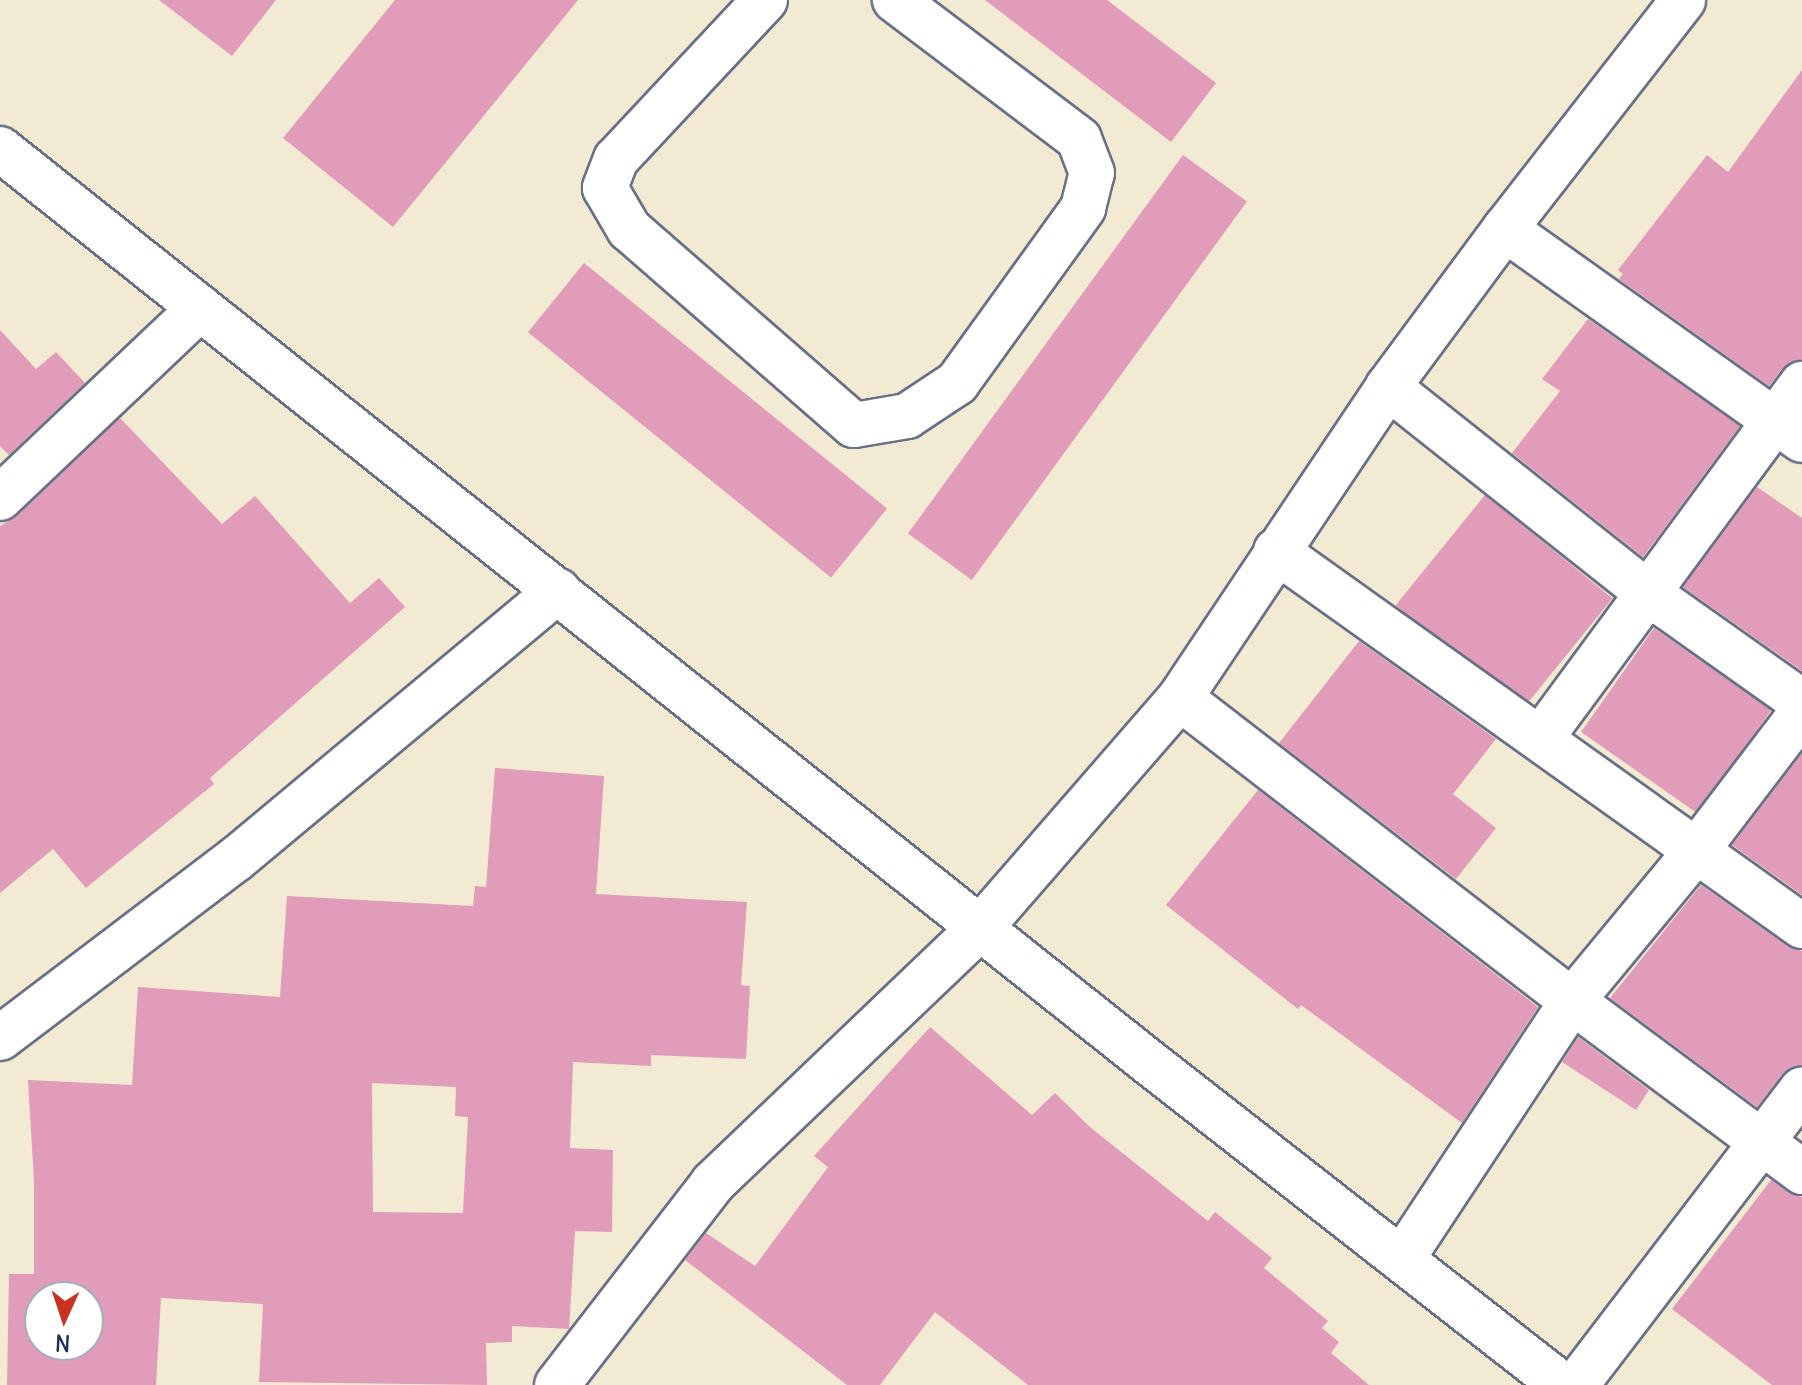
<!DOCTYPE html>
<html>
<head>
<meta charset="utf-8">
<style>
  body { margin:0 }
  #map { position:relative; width:1802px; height:1385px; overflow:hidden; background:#f3ead3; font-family:Delius,sans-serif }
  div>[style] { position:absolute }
  .building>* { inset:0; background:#e09cb8; transform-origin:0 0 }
  .roads { filter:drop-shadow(2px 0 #677087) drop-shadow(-2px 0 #677087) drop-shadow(0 2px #677087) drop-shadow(0 -2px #677087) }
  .minor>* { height:44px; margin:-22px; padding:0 22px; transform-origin:22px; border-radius:22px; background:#fff }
  .major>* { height:44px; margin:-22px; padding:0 22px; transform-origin:22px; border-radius:22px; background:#fff }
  span { translate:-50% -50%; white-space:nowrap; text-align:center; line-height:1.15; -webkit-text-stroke:6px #fff; paint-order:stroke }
  .north { position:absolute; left:24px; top:1281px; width:80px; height:80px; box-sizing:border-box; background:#fff; border:2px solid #a4acbf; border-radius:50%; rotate:183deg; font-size:22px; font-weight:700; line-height:32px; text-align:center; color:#1b2f5e }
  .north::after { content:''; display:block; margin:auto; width:28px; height:36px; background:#c8321e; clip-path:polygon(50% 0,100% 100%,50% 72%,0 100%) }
</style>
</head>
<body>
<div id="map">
  <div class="building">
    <div style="clip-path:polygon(159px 0,276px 0,232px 56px)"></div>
    <div style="clip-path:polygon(395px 0,578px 0,393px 227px,283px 138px)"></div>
    <div style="clip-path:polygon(985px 0,1107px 0,1216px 83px,1171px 142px)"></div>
    <div style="clip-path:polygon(1802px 70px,1802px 359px,1782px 369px,1769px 386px,1619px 279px,1623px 274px,1618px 270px,1707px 155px,1728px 172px)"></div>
    <div style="left:1183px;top:155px;width:79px;height:468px;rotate:36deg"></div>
    <div style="left:584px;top:263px;width:390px;height:89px;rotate:39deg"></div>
    <div style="clip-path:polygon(1588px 319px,1740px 426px,1643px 557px,1512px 453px,1560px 391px,1542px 379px)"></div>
    <div style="clip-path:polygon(0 330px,36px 369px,56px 352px,85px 383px,9px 455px,0 446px)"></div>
    <div style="clip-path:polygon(120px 418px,222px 524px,255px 496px,350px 603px,379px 578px,405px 607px,210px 778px,214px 784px,86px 888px,53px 849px,0 893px,0 526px,17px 516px)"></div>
    <div style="clip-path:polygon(1757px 487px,1802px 518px,1802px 671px,1683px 587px)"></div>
    <div style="left:1485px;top:495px;width:164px;height:142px;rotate:39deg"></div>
    <div style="left:1654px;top:628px;width:143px;height:127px;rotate:35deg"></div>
    <div style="clip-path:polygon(1359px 641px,1496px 739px,1453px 794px,1496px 828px,1456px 879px,1279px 743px)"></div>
    <div style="clip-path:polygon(1802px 753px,1802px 895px,1732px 845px)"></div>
    <div style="clip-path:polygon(evenodd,495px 768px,604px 776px,596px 894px,747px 902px,741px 985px,750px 986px,746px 1059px,651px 1055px,651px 1066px,573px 1062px,570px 1148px,613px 1150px,612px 1232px,575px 1231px,569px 1329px,512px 1326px,512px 1342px,486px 1343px,487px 1385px,259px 1382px,263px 1304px,161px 1298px,156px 1385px,7px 1385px,9px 1274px,34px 1274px,34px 1181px,28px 1080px,132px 1085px,138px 987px,280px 997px,287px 896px,473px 906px,475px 886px,486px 887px,495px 768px,372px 1083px,456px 1087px,455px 1116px,468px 1117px,463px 1213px,373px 1212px,372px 1083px,495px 768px,40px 1297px,88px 1297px,88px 1345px,40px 1345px,40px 1297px)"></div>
    <div style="clip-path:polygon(1258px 790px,1538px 1007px,1462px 1123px,1301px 1005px,1298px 1009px,1166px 905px)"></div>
    <div style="clip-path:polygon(1701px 885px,1787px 946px,1802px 951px,1802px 1065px,1783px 1073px,1757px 1107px,1610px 998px)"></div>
    <div style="clip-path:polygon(930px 1027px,1032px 1115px,1055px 1093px,1091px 1128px,1208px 1221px,1215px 1212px,1272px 1258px,1264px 1268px,1328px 1321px,1322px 1328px,1339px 1342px,1331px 1353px,1369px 1385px,1028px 1385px,935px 1312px,880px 1385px,847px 1385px,685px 1260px,706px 1233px,755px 1266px,828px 1167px,814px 1156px)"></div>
    <div style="clip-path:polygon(1578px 1037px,1649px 1090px,1636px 1110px,1562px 1062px)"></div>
    <div style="clip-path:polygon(1771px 1180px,1788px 1192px,1802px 1197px,1802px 1385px,1772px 1385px,1672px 1309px)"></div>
  </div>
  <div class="roads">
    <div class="minor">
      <div style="left:765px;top:0;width:218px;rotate:133.1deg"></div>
      <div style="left:616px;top:159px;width:31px;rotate:111deg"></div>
      <div style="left:605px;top:188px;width:48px;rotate:59.7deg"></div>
      <div style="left:629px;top:229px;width:298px;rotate:41.1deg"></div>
      <div style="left:854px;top:425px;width:54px;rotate:-9.6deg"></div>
      <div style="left:907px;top:416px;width:60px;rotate:-33.4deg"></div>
      <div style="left:957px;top:383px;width:216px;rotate:-54.2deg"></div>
      <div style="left:1083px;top:208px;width:36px;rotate:-76deg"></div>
      <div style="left:1092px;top:173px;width:36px;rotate:-111deg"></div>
      <div style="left:1079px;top:139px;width:231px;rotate:-142.9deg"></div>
      <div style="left:1505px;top:229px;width:364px;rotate:35.4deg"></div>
      <div style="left:1388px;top:387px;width:332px;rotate:38.4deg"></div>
      <div style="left:1648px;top:593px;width:189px;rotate:35.3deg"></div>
      <div style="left:0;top:498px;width:276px;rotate:-43.5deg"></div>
      <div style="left:1276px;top:551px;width:646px;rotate:35.49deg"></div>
      <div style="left:1180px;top:698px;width:495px;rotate:37.7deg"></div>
      <div style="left:1572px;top:1001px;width:287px;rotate:36.6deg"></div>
      <div style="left:1541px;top:738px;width:440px;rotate:-53.6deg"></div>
      <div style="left:0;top:1038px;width:296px;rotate:-37.2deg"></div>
      <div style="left:236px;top:859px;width:419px;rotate:-39.8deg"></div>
      <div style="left:1402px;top:1259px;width:309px;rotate:-56.6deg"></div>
      <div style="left:1572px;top:1001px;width:196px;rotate:-50.4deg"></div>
      <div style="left:1697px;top:850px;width:173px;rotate:-52.7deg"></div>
      <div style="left:557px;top:1385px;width:255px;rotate:-52.3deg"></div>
      <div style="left:713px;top:1183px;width:371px;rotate:-43.7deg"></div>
      <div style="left:981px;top:927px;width:303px;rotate:-49deg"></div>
      <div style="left:1180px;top:698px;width:374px;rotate:-56.2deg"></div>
      <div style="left:1388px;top:387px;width:197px;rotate:-53.5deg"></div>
      <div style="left:1505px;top:229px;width:290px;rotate:-52.1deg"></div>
      <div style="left:1576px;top:1385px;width:372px;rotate:-52.6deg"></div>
    </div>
    <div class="major">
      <div style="left:0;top:149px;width:1464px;rotate:38.48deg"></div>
      <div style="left:1146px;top:1060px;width:528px;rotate:38deg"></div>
    </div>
  </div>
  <div class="north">N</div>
</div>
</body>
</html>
